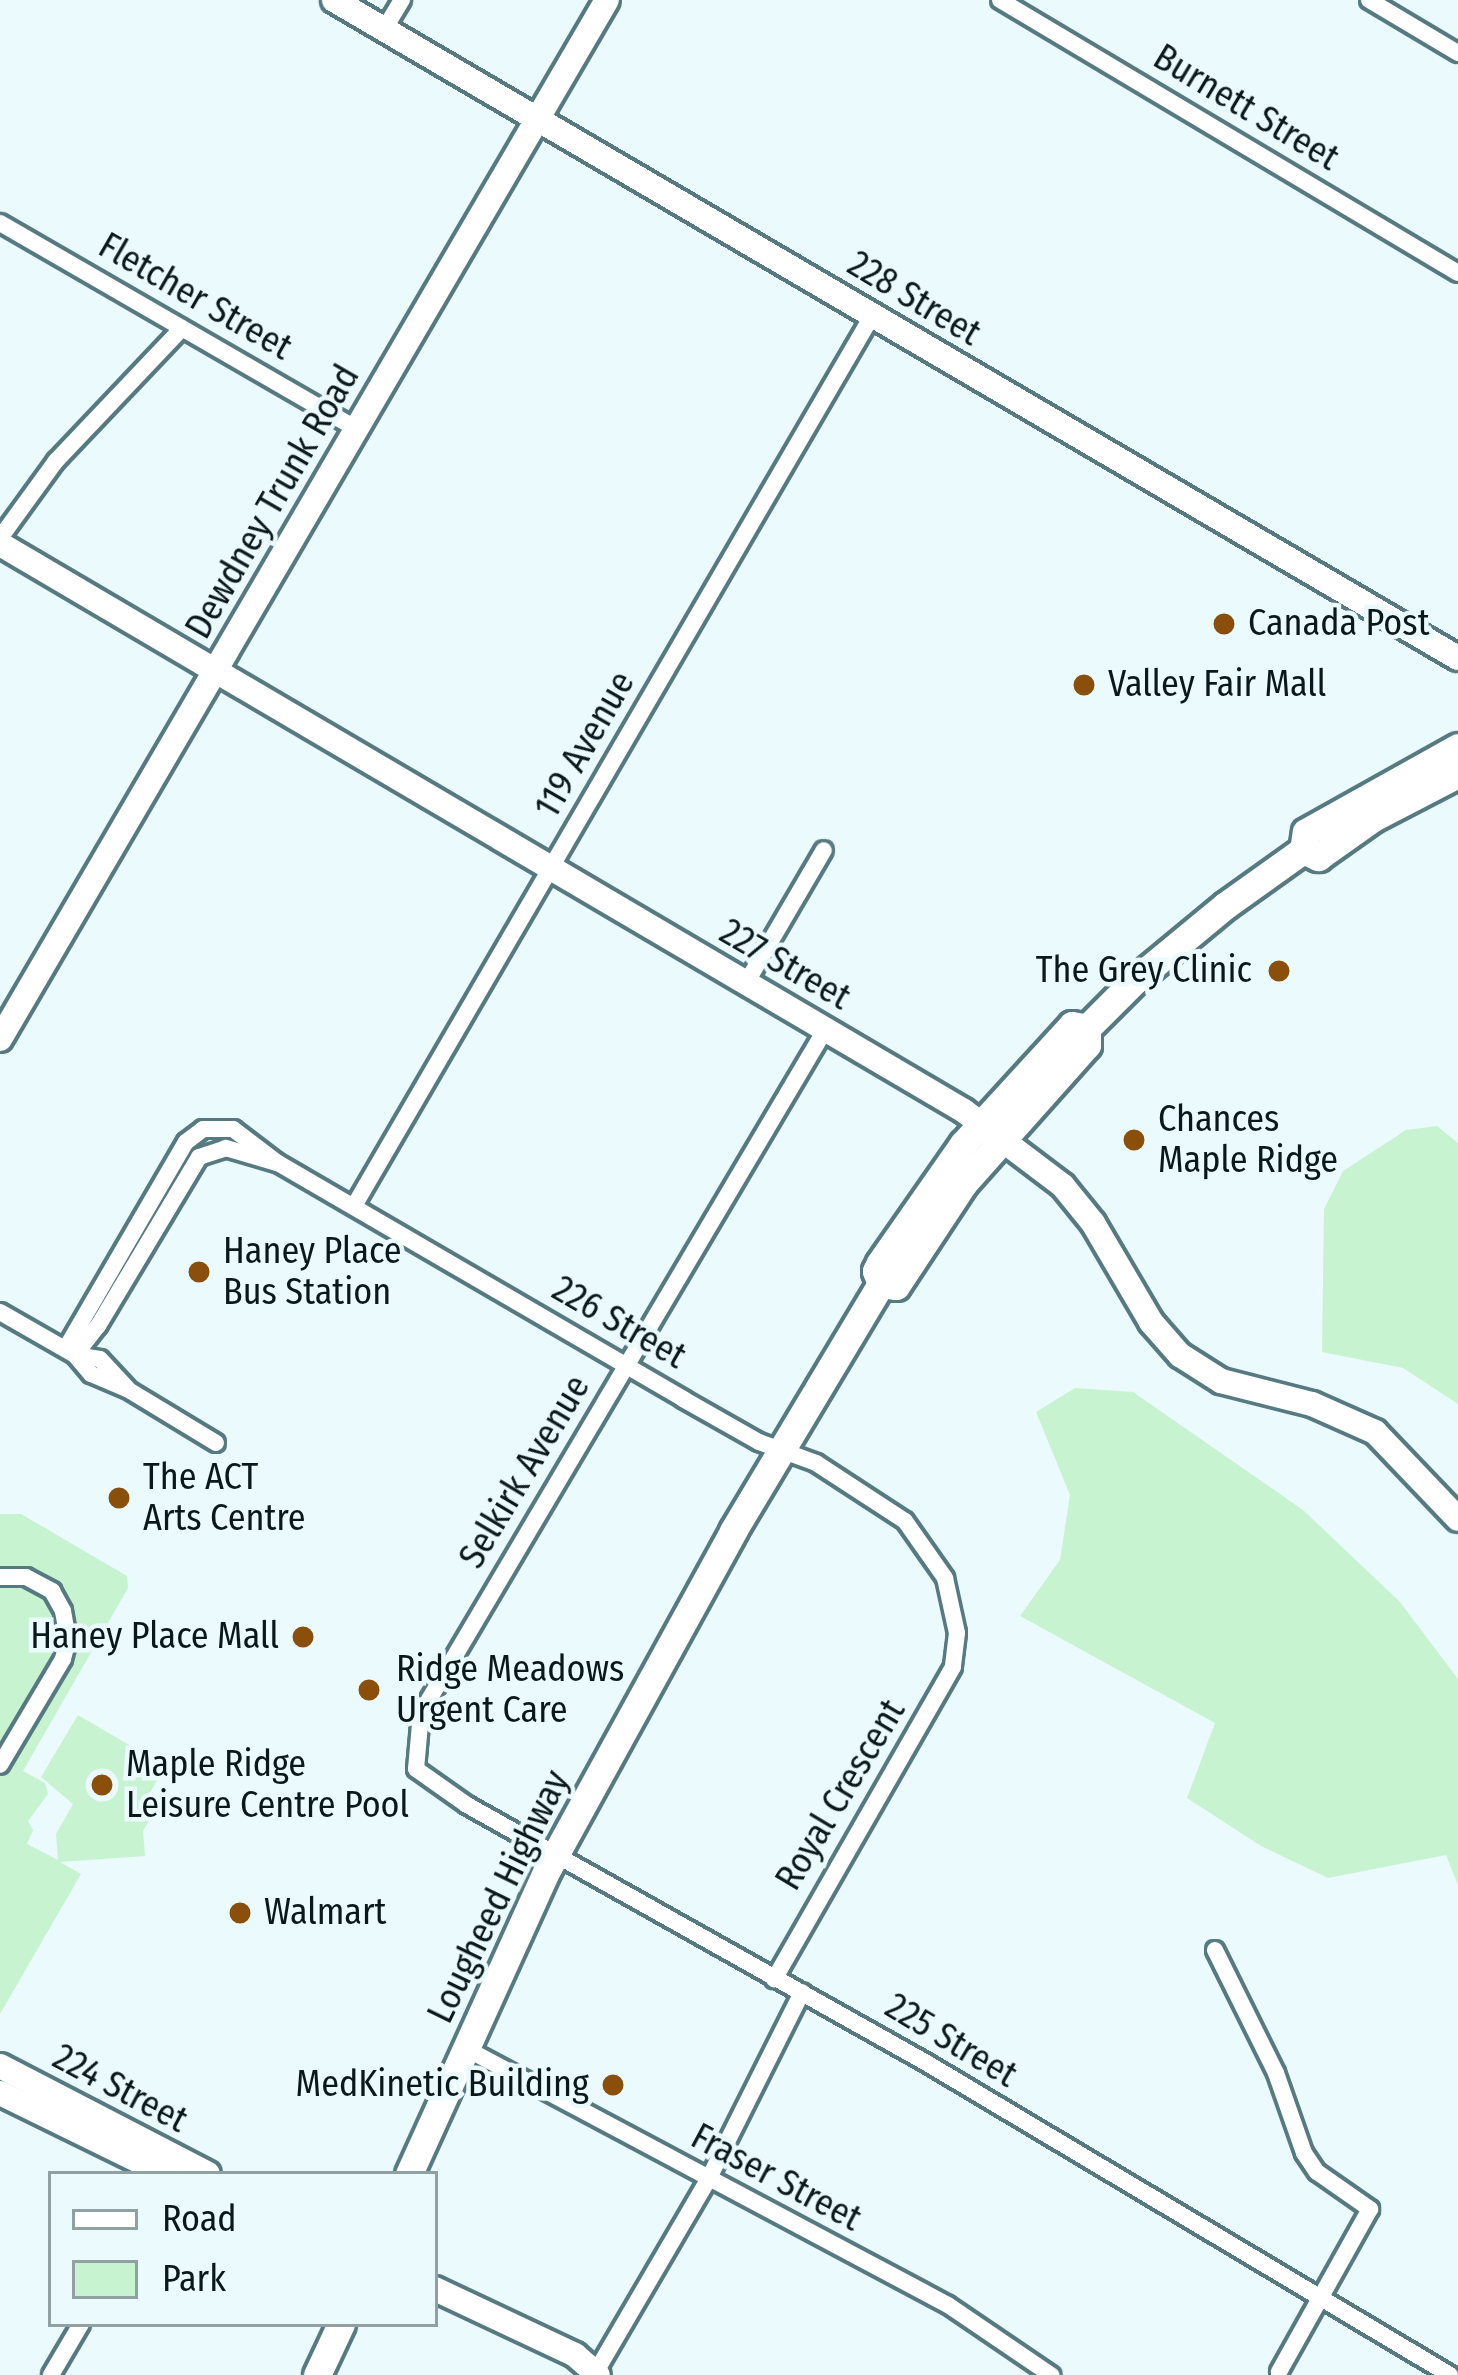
<!DOCTYPE html>
<html>
<head>
<meta charset="utf-8">
<style>
  body { margin:0 }
  #map { position:relative; width:1458px; height:2375px; overflow:hidden; background:#ebfafd; font-family:"Fira Sans Condensed",sans-serif }
  div>[style] { position:absolute }
  .green>* { inset:0; background:#c7f3d1 }
  .roads { filter:drop-shadow(3px 0 #577a81) drop-shadow(-3px 0 #577a81) drop-shadow(0 3px #577a81) drop-shadow(0 -3px #577a81) }
  .street>* { height:16px; margin:-8px; padding:0 8px; transform-origin:8px; border-radius:8px; background:#fff }
  .secondary>* { height:24px; margin:-12px; padding:0 12px; transform-origin:12px; border-radius:12px; background:#fff }
  .primary>* { height:27px; margin:-13.5px; padding:0 13.5px; transform-origin:13.5px; border-radius:13.5px; background:#fff }
  .dots>* { width:33px; height:33px; translate:-50% -50%; box-sizing:border-box; border:6px solid #ebfafd; border-radius:50% }
  span { translate:-50% -50%; white-space:nowrap; text-align:center; line-height:1.15; -webkit-text-stroke:9px #ebfafd; paint-order:stroke }
  .street-label { font-size:36px; color:#0a181b }
  .poi-label { font-size:36px; color:#0a181b }
  .left { translate:0 -50%; text-align:left }
  .right { translate:-100% -50%; text-align:right }
  .legend { position:absolute; left:48px; top:2171px; width:390px; height:156px; box-sizing:border-box; background:#ebfafd; border:3px solid #91a0a3; margin:0; padding:15px 21px; list-style:none; font-size:36px; color:#0a181b }
  .legend li { display:flex; align-items:center; gap:24px; height:60px }
  .legend b { width:60px; border:3px solid #91a0a3 }
</style>
</head>
<body>
<div id="map">
  <div class="green">
    <div style="clip-path:polygon(1437px 1126px,1458px 1143px,1458px 1404px,1403px 1368px,1322px 1352px,1324px 1209px,1343px 1171px,1406px 1130px)"></div>
    <div style="clip-path:polygon(1075px 1388px,1133px 1392px,1303px 1510px,1400px 1602px,1458px 1679px,1458px 1885px,1446px 1855px,1328px 1878px,1261px 1846px,1187px 1798px,1215px 1723px,1020px 1616px,1060px 1560px,1070px 1495px,1036px 1412px)"></div>
    <div style="clip-path:polygon(0 1514px,21px 1514px,127px 1576px,128px 1588px,23px 1771px,45px 1783px,48px 1794px,28px 1821px,33px 1830px,27px 1844px,58px 1860px,56px 1834px,73px 1804px,41px 1777px,78px 1715px,165px 1766px,143px 1805px,154px 1812px,143px 1831px,145px 1856px,60px 1862px,81px 1874px,0 2014px)"></div>
  </div>
  <div class="roads">
    <div class="street">
      <div style="left:1000px;top:0;width:533px;rotate:30.8deg"></div>
      <div style="left:1369px;top:0;width:104px;rotate:30.8deg"></div>
      <div style="left:385px;top:28px;width:33px;rotate:-59deg"></div>
      <div style="left:0;top:223px;width:412px;rotate:30deg"></div>
      <div style="left:0;top:538px;width:95px;rotate:-54deg"></div>
      <div style="left:56px;top:461px;width:183px;rotate:-46.5deg"></div>
      <div style="left:745px;top:985px;width:156px;rotate:-59.7deg"></div>
      <div style="left:825px;top:1030px;width:794px;rotate:120.6deg"></div>
      <div style="left:421px;top:1713px;width:56px;rotate:95.1deg"></div>
      <div style="left:416px;top:1769px;width:62px;rotate:35.2deg"></div>
      <div style="left:467px;top:1805px;width:525px;rotate:29.3deg"></div>
      <div style="left:925px;top:2062px;width:611px;rotate:30.8deg"></div>
      <div style="left:354px;top:1206px;width:1030px;rotate:-59.8deg"></div>
      <div style="left:0;top:1312px;width:86px;rotate:29.8deg"></div>
      <div style="left:75px;top:1355px;width:25px;rotate:9deg"></div>
      <div style="left:100px;top:1359px;width:40px;rotate:47deg"></div>
      <div style="left:66px;top:1348px;width:238px;rotate:-59.8deg"></div>
      <div style="left:186px;top:1142px;width:21px;rotate:-37deg"></div>
      <div style="left:203px;top:1129px;width:30px"></div>
      <div style="left:233px;top:1129px;width:56px;rotate:37.1deg"></div>
      <div style="left:278px;top:1163px;width:469px;rotate:30.2deg"></div>
      <div style="left:683px;top:1399px;width:87px;rotate:29.5deg"></div>
      <div style="left:759px;top:1442px;width:61px;rotate:20.2deg"></div>
      <div style="left:816px;top:1463px;width:106px;rotate:33.1deg"></div>
      <div style="left:905px;top:1521px;width:70px;rotate:54.9deg"></div>
      <div style="left:945px;top:1578px;width:56px;rotate:77.7deg"></div>
      <div style="left:957px;top:1633px;width:34px;rotate:97deg"></div>
      <div style="left:953px;top:1667px;width:360px;rotate:119.8deg"></div>
      <div style="left:75px;top:1355px;width:37px;rotate:-52deg"></div>
      <div style="left:98px;top:1326px;width:197px;rotate:-59.1deg"></div>
      <div style="left:199px;top:1157px;width:28px;rotate:-18deg"></div>
      <div style="left:226px;top:1148px;width:53px;rotate:16.4deg"></div>
      <div style="left:75px;top:1355px;width:25px;rotate:50deg"></div>
      <div style="left:91px;top:1374px;width:39px;rotate:23deg"></div>
      <div style="left:127px;top:1389px;width:104px;rotate:31.2deg"></div>
      <div style="left:0;top:1577px;width:26px"></div>
      <div style="left:26px;top:1577px;width:30px;rotate:28deg"></div>
      <div style="left:52px;top:1591px;width:23px;rotate:61deg"></div>
      <div style="left:63px;top:1611px;width:29px;rotate:80deg"></div>
      <div style="left:68px;top:1640px;width:20px;rotate:105deg"></div>
      <div style="left:63px;top:1659px;width:123px;rotate:120.7deg"></div>
      <div style="left:1215px;top:1950px;width:137px;rotate:63.6deg"></div>
      <div style="left:1276px;top:2073px;width:85px;rotate:70.7deg"></div>
      <div style="left:1304px;top:2153px;width:23px;rotate:56deg"></div>
      <div style="left:1317px;top:2172px;width:65px;rotate:34.9deg"></div>
      <div style="left:1370px;top:2209px;width:187px;rotate:119.2deg"></div>
      <div style="left:465px;top:2048px;width:547px;rotate:28.02deg"></div>
      <div style="left:948px;top:2305px;width:125px;rotate:34.2deg"></div>
      <div style="left:51px;top:2375px;width:59px;rotate:-59.5deg"></div>
      <div style="left:594px;top:2375px;width:226px;rotate:-59.7deg"></div>
      <div style="left:708px;top:2180px;width:210px;rotate:-63.4deg"></div>
    </div>
    <div class="secondary">
      <div style="left:334px;top:0;width:1302px;rotate:30.35deg"></div>
      <div style="left:0;top:544px;width:1118px;rotate:30.46deg"></div>
      <div style="left:964px;top:1111px;width:124px;rotate:37.1deg"></div>
      <div style="left:1063px;top:1186px;width:48px;rotate:51deg"></div>
      <div style="left:1093px;top:1223px;width:115px;rotate:59.6deg"></div>
      <div style="left:1151px;top:1322px;width:44px;rotate:48.7deg"></div>
      <div style="left:1180px;top:1355px;width:49px;rotate:32.4deg"></div>
      <div style="left:1221px;top:1381px;width:94px;rotate:14.2deg"></div>
      <div style="left:1312px;top:1404px;width:69px;rotate:24deg"></div>
      <div style="left:1375px;top:1432px;width:120px;rotate:46.3deg"></div>
      <div style="left:0;top:1039px;width:1203px;rotate:-59.71deg"></div>
      <div style="left:0;top:2066px;width:234px;rotate:27.4deg"></div>
      <div style="left:0;top:2093px;width:184px;rotate:26.1deg"></div>
      <div style="left:435px;top:2289px;width:155px;rotate:25.2deg"></div>
      <div style="left:575px;top:2355px;width:30px;rotate:41deg"></div>
    </div>
    <div class="primary">
      <div style="left:1303px;top:850px;width:17px;rotate:25deg"></div>
      <div style="left:1318px;top:857px;width:67px;rotate:-35.3deg"></div>
      <div style="left:1373px;top:818px;width:96px;rotate:-27.4deg"></div>
      <div style="left:881px;top:1284px;width:15px;rotate:8deg"></div>
      <div style="left:896px;top:1286px;width:123px;rotate:-56.6deg"></div>
      <div style="left:964px;top:1183px;width:185px;rotate:-48.3deg"></div>
      <div style="left:1087px;top:1045px;width:17px;rotate:-90deg"></div>
      <div style="left:1087px;top:1028px;width:66px;rotate:-45deg"></div>
      <div style="left:1134px;top:981px;width:119px;rotate:-39.6deg"></div>
      <div style="left:1226px;top:905px;width:95px;rotate:-35.5deg"></div>
      <div style="left:1303px;top:850px;width:18px;rotate:-81deg"></div>
      <div style="left:1306px;top:832px;width:174px;rotate:-29.2deg"></div>
      <div style="left:409px;top:2174px;width:334px;rotate:-65.6deg"></div>
      <div style="left:547px;top:1870px;width:387px;rotate:-61.2deg"></div>
      <div style="left:733px;top:1531px;width:288px;rotate:-59.1deg"></div>
      <div style="left:881px;top:1284px;width:14px;rotate:-111deg"></div>
      <div style="left:876px;top:1271px;width:9px;rotate:-63deg"></div>
      <div style="left:880px;top:1263px;width:145px;rotate:-55.1deg"></div>
      <div style="left:963px;top:1144px;width:161px;rotate:-47.5deg"></div>
      <div style="left:1072px;top:1025px;width:15px;rotate:11deg"></div>
      <div style="left:317px;top:2375px;width:56px;rotate:-64.8deg"></div>
    </div>
  </div>
  <div class="dots">
    <div style="left:1224px;top:624px;background:#8a4f0b"></div>
    <div style="left:1084px;top:685px;background:#8a4f0b"></div>
    <div style="left:1279px;top:971px;background:#8a4f0b"></div>
    <div style="left:1134px;top:1140px;background:#8a4f0b"></div>
    <div style="left:199px;top:1272px;background:#8a4f0b"></div>
    <div style="left:119px;top:1498px;background:#8a4f0b"></div>
    <div style="left:303px;top:1637px;background:#8a4f0b"></div>
    <div style="left:369px;top:1690px;background:#8a4f0b"></div>
    <div style="left:102px;top:1785px;background:#8a4f0b"></div>
    <div style="left:240px;top:1913px;background:#8a4f0b"></div>
    <div style="left:613px;top:2085px;background:#8a4f0b"></div>
  </div>
  <div class="street-label">
    <span style="left:1246px;top:108px;rotate:31deg">Burnett Street</span>
    <span style="left:195px;top:297px;rotate:30deg">Fletcher Street</span>
    <span style="left:914px;top:299px;rotate:31deg">228 Street</span>
    <span style="left:273px;top:502px;rotate:-60deg">Dewdney Trunk Road</span>
    <span style="left:585px;top:745px;rotate:-60deg">119 Avenue</span>
    <span style="left:785px;top:965px;rotate:30deg">227 Street</span>
    <span style="left:619px;top:1323px;rotate:30deg">226 Street</span>
    <span style="left:525px;top:1472px;rotate:-59deg">Selkirk Avenue</span>
    <span style="left:841px;top:1795px;rotate:-59deg">Royal Crescent</span>
    <span style="left:499px;top:1897px;rotate:-64deg">Lougheed Highway</span>
    <span style="left:951px;top:2041px;rotate:31deg">225 Street</span>
    <span style="left:120px;top:2089px;rotate:28deg">224 Street</span>
    <span style="left:776px;top:2178px;rotate:28deg">Fraser Street</span>
  </div>
  <div class="poi-label">
    <span class="left" style="left:1248px;top:624px">Canada Post</span>
    <span class="left" style="left:1108px;top:685px">Valley Fair Mall</span>
    <span class="right" style="left:1252px;top:971px">The Grey Clinic</span>
    <span class="left" style="left:1158px;top:1140px">Chances<br>Maple Ridge</span>
    <span class="left" style="left:223px;top:1272px">Haney Place<br>Bus Station</span>
    <span class="left" style="left:143px;top:1498px">The ACT<br>Arts Centre</span>
    <span class="right" style="left:279px;top:1637px">Haney Place Mall</span>
    <span class="left" style="left:396px;top:1690px">Ridge Meadows<br>Urgent Care</span>
    <span class="left" style="left:126px;top:1785px">Maple Ridge<br>Leisure Centre Pool</span>
    <span class="left" style="left:264px;top:1913px">Walmart</span>
    <span class="right" style="left:589px;top:2085px">MedKinetic Building</span>
  </div>
  <ul class="legend">
  <li><b style="height:15px;background:#fff"></b>Road</li>
  <li><b style="height:33px;background:#c7f3d1"></b>Park</li>
  </ul>
</div>
</body>
</html>
